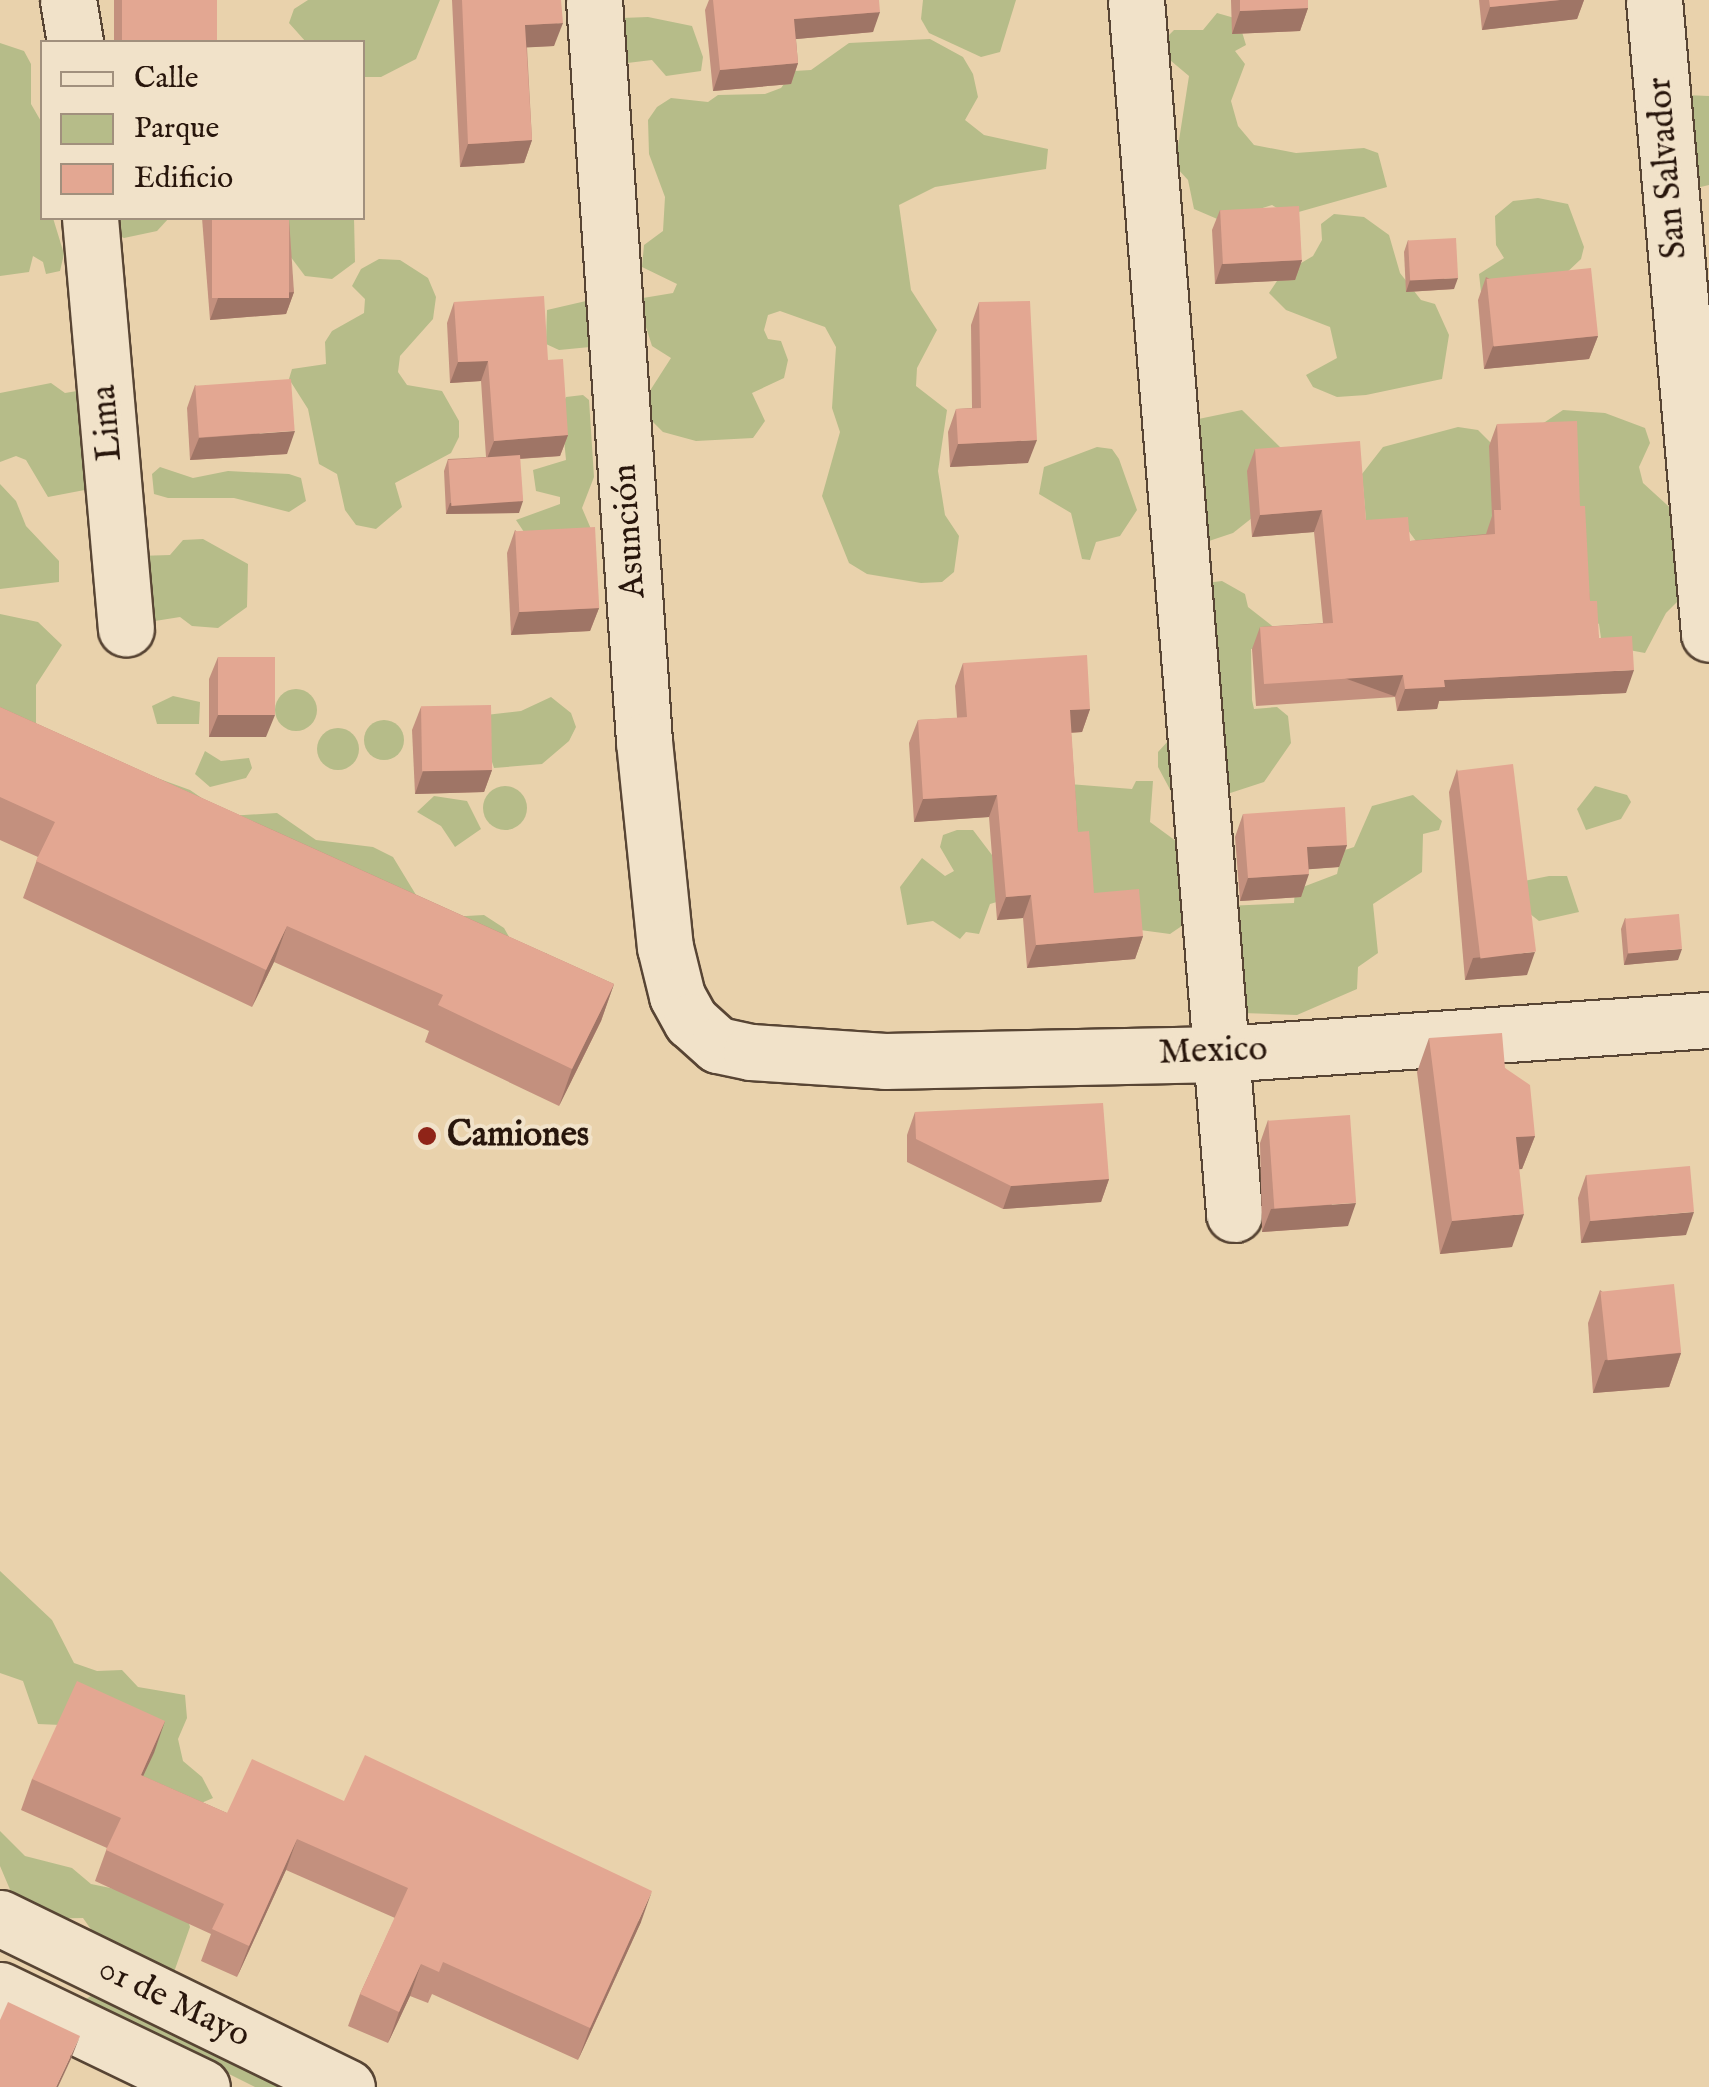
<!DOCTYPE html>
<html>
<head>
<meta charset="utf-8">
<style>
  body { margin:0 }
  #map { position:relative; width:1709px; height:2087px; overflow:hidden; background:#e9d2ac; font-family:"IM FELL English",serif }
  div>[style] { position:absolute }
  .green>* { inset:0; background:#b6bc89 }
  .round { border-radius:50% }
  .roads { filter:drop-shadow(2px 0 #584534) drop-shadow(-2px 0 #584534) drop-shadow(0 2px #584534) drop-shadow(0 -2px #584534) }
  .minor>* { height:55px; margin:-27.5px; padding:0 27.5px; transform-origin:27.5px; border-radius:27.5px; background:#f1e2c9 }
  .tertiary>* { height:55px; margin:-27.5px; padding:0 27.5px; transform-origin:27.5px; border-radius:27.5px; background:#f1e2c9 }
  .wall>* { inset:0; background:#c3907e; transform-origin:0 0 }
  .shaded-wall>* { inset:0; background:#9f7566; transform-origin:0 0 }
  .building>* { inset:0; background:#e3a792; transform-origin:0 0 }
  .dots>* { width:28px; height:28px; translate:-50% -50%; box-sizing:border-box; border:5px solid #f1e2c9; border-radius:50% }
  span { translate:-50% -50%; white-space:nowrap; text-align:center; line-height:1.15; -webkit-text-stroke:8px #f1e2c9; paint-order:stroke }
  .street-label { font-size:35px; color:#28160c }
  .poi-label { font-size:35px; color:#28160c; font-weight:700 }
  .left { translate:0 -50%; text-align:left }
  .legend { position:absolute; left:40px; top:40px; width:325px; height:180px; box-sizing:border-box; background:#f1e2c9; border:2px solid #a1907d; margin:0; padding:12px 18px; list-style:none; font-size:30px; color:#28160c }
  .legend li { display:flex; align-items:center; gap:20px; height:50px }
  .legend b { width:50px; border:2px solid #a1907d }
</style>
</head>
<body>
<div id="map">
  <div class="green">
    <div style="clip-path:polygon(308px 0,440px 0,416px 59px,381px 77px,363px 77px,362px 42px,306px 42px,289px 23px,294px 9px)"></div>
    <div style="clip-path:polygon(1016px 0,1000px 52px,981px 57px,929px 33px,921px 19px,923px 0)"></div>
    <div style="clip-path:polygon(1217px 13px,1238px 19px,1246px 45px,1235px 51px,1245px 64px,1231px 101px,1238px 126px,1254px 145px,1296px 153px,1364px 148px,1378px 153px,1387px 187px,1288px 215px,1272px 205px,1222px 221px,1194px 209px,1188px 180px,1175px 166px,1189px 76px,1164px 55px,1164px 40px,1174px 30px,1203px 30px)"></div>
    <div style="clip-path:polygon(648px 17px,692px 26px,703px 57px,701px 71px,666px 76px,652px 60px,619px 64px,622px 18px)"></div>
    <div style="clip-path:polygon(930px 39px,963px 57px,973px 74px,978px 97px,965px 120px,984px 135px,1048px 149px,1046px 169px,935px 187px,899px 205px,911px 290px,937px 330px,917px 368px,916px 386px,947px 410px,938px 471px,945px 515px,959px 536px,954px 572px,942px 582px,921px 583px,867px 574px,849px 563px,822px 496px,840px 432px,832px 408px,836px 347px,825px 327px,780px 311px,768px 315px,764px 330px,768px 339px,781px 341px,788px 360px,784px 378px,752px 393px,765px 421px,753px 438px,696px 441px,663px 432px,652px 421px,644px 400px,671px 358px,652px 346px,637px 299px,673px 293px,677px 284px,642px 267px,644px 245px,663px 231px,665px 197px,649px 154px,648px 120px,657px 107px,671px 98px,708px 102px,718px 95px,765px 94px,781px 88px,794px 71px,811px 70px,849px 43px)"></div>
    <div style="clip-path:polygon(0 43px,24px 51px,31px 64px,31px 104px,42px 123px,42px 218px,53px 218px,64px 254px,60px 271px,46px 274px,43px 262px,33px 256px,29px 272px,0 276px)"></div>
    <div style="clip-path:polygon(1684px 95px,1709px 96px,1709px 185px,1692px 189px)"></div>
    <div style="clip-path:polygon(1538px 198px,1568px 204px,1584px 247px,1581px 259px,1562px 277px,1481px 292px,1479px 274px,1504px 258px,1496px 245px,1495px 216px,1513px 201px)"></div>
    <div style="clip-path:polygon(1334px 214px,1364px 217px,1389px 235px,1400px 273px,1421px 300px,1435px 304px,1449px 335px,1442px 379px,1366px 395px,1337px 397px,1313px 387px,1306px 375px,1337px 358px,1330px 327px,1286px 310px,1269px 293px,1281px 275px,1313px 256px,1322px 240px,1321px 224px)"></div>
    <div style="clip-path:polygon(74px 218px,169px 218px,157px 231px,124px 238px)"></div>
    <div style="clip-path:polygon(277px 218px,354px 218px,355px 262px,332px 279px,305px 276px,287px 252px)"></div>
    <div style="clip-path:polygon(379px 259px,400px 260px,428px 278px,436px 297px,433px 319px,400px 356px,398px 372px,407px 385px,442px 391px,459px 421px,459px 437px,451px 453px,395px 483px,402px 507px,376px 529px,356px 525px,345px 510px,337px 474px,319px 464px,308px 409px,289px 379px,292px 369px,326px 364px,325px 342px,332px 331px,364px 313px,365px 299px,352px 286px,361px 269px)"></div>
    <div style="clip-path:polygon(586px 301px,595px 305px,590px 347px,559px 350px,546px 344px,547px 310px)"></div>
    <div style="clip-path:polygon(51px 383px,65px 393px,89px 389px,95px 488px,48px 497px,26px 460px,16px 456px,0 462px,0 393px)"></div>
    <div style="clip-path:polygon(583px 395px,589px 400px,594px 477px,582px 508px,591px 529px,524px 532px,516px 520px,560px 504px,560px 497px,536px 491px,533px 470px,566px 460px,561px 407px,566px 397px)"></div>
    <div style="clip-path:polygon(1242px 410px,1283px 450px,1257px 514px,1233px 533px,1203px 543px,1179px 423px)"></div>
    <div style="clip-path:polygon(1563px 410px,1605px 413px,1645px 428px,1650px 443px,1639px 467px,1643px 483px,1677px 514px,1684px 595px,1666px 613px,1645px 653px,1602px 645px,1599px 624px,1589px 618px,1542px 424px)"></div>
    <div style="clip-path:polygon(1458px 427px,1478px 430px,1495px 447px,1513px 526px,1427px 556px,1402px 522px,1366px 520px,1362px 474px,1383px 447px)"></div>
    <div style="clip-path:polygon(1097px 447px,1112px 449px,1119px 459px,1137px 510px,1120px 536px,1096px 542px,1090px 560px,1082px 559px,1071px 513px,1039px 494px,1044px 467px)"></div>
    <div style="clip-path:polygon(160px 467px,193px 478px,228px 471px,289px 474px,301px 478px,306px 501px,289px 512px,234px 498px,168px 498px,154px 494px,152px 474px)"></div>
    <div style="clip-path:polygon(0 484px,16px 501px,26px 526px,59px 561px,59px 582px,0 589px)"></div>
    <div style="clip-path:polygon(203px 539px,248px 564px,247px 607px,218px 628px,192px 626px,180px 617px,155px 621px,142px 612px,138px 556px,170px 555px,183px 540px)"></div>
    <div style="clip-path:polygon(1222px 581px,1245px 594px,1248px 607px,1276px 629px,1269px 647px,1251px 649px,1252px 700px,1254px 709px,1277px 707px,1288px 716px,1291px 743px,1264px 782px,1218px 797px,1174px 797px,1158px 767px,1158px 752px,1169px 740px,1198px 584px)"></div>
    <div style="clip-path:polygon(0 614px,38px 622px,62px 645px,36px 685px,36px 726px,0 738px)"></div>
    <div class="round" style="left:275px;top:689px;width:42px;height:42px"></div>
    <div style="clip-path:polygon(173px 696px,200px 702px,199px 724px,157px 724px,152px 706px)"></div>
    <div style="clip-path:polygon(551px 697px,571px 713px,576px 727px,569px 741px,542px 764px,494px 768px,477px 716px,521px 711px)"></div>
    <div class="round" style="left:364px;top:720px;width:40px;height:40px"></div>
    <div class="round" style="left:317px;top:728px;width:42px;height:42px"></div>
    <div style="clip-path:polygon(205px 751px,221px 761px,249px 758px,252px 768px,246px 778px,210px 787px,195px 774px)"></div>
    <div style="clip-path:polygon(124px 766px,190px 790px,228px 816px,277px 813px,316px 840px,373px 847px,393px 857px,430px 918px,484px 915px,504px 928px,517px 951px,546px 953px,564px 968px,557px 981px,538px 990px,76px 773px)"></div>
    <div style="clip-path:polygon(1136px 781px,1153px 781px,1150px 822px,1180px 844px,1176px 853px,1188px 860px,1192px 919px,1170px 934px,1140px 930px,1103px 909px,1051px 819px,1069px 784px,1132px 789px)"></div>
    <div style="clip-path:polygon(1595px 786px,1627px 795px,1631px 802px,1621px 819px,1586px 830px,1577px 809px)"></div>
    <div class="round" style="left:483px;top:786px;width:44px;height:44px"></div>
    <div style="clip-path:polygon(1413px 795px,1442px 821px,1439px 830px,1423px 834px,1422px 872px,1373px 904px,1378px 953px,1358px 967px,1357px 989px,1297px 1015px,1243px 1013px,1226px 906px,1294px 903px,1295px 890px,1337px 874px,1342px 851px,1354px 847px,1372px 806px)"></div>
    <div style="clip-path:polygon(434px 796px,467px 801px,481px 829px,455px 847px,441px 826px,417px 812px)"></div>
    <div style="clip-path:polygon(957px 830px,973px 830px,992px 855px,1000px 901px,990px 904px,979px 934px,966px 932px,960px 939px,933px 921px,907px 925px,900px 887px,922px 858px,945px 876px,954px 871px,940px 847px,943px 835px)"></div>
    <div style="clip-path:polygon(1549px 876px,1567px 876px,1579px 912px,1539px 921px,1524px 909px,1524px 881px)"></div>
    <div style="clip-path:polygon(0 1571px,52px 1620px,74px 1663px,97px 1671px,122px 1670px,138px 1687px,185px 1695px,187px 1718px,178px 1739px,183px 1761px,202px 1777px,213px 1798px,192px 1807px,61px 1725px,38px 1724px,23px 1681px,0 1673px)"></div>
    <div style="clip-path:polygon(0 1831px,25px 1856px,72px 1868px,91px 1884px,183px 1903px,190px 1927px,174px 1972px,152px 1973px,109px 1955px,83px 1918px,36px 1919px,17px 1906px,0 1866px)"></div>
    <div style="clip-path:polygon(94px 1994px,330px 2087px,255px 2087px,83px 2001px)"></div>
  </div>
  <div class="roads">
    <div class="minor">
      <div style="left:68px;top:0;width:43px;rotate:80.5deg"></div>
      <div style="left:594px;top:0;width:743px;rotate:86.14deg"></div>
      <div style="left:644px;top:741px;width:207px;rotate:84.2deg"></div>
      <div style="left:665px;top:947px;width:50px;rotate:76.2deg"></div>
      <div style="left:677px;top:996px;width:29px;rotate:61deg"></div>
      <div style="left:691px;top:1021px;width:36px;rotate:42deg"></div>
      <div style="left:718px;top:1045px;width:34px;rotate:12deg"></div>
      <div style="left:751px;top:1052px;width:134px;rotate:3.8deg"></div>
      <div style="left:885px;top:1061px;width:337px;rotate:-1.2deg"></div>
      <div style="left:1222px;top:1054px;width:488px;rotate:-4deg"></div>
      <div style="left:1136px;top:0;width:1218px;rotate:85.38deg"></div>
      <div style="left:90px;top:218px;width:412px;rotate:85deg"></div>
    </div>
    <div class="tertiary">
      <div style="left:1654px;top:0;width:636px;rotate:85.04deg"></div>
      <div style="left:0;top:1918px;width:386px;rotate:26deg"></div>
      <div style="left:0;top:1990px;width:224px;rotate:25.7deg"></div>
    </div>
  </div>
  <div class="wall">
    <div style="left:114px;top:0;width:103px;height:42px"></div>
    <div style="clip-path:polygon(452px 0,561px 0,554px 46px,527px 47px,532px 140px,524px 163px,460px 167px)"></div>
    <div style="clip-path:polygon(709px 0,879px 0,873px 32px,796px 39px,798px 63px,791px 84px,713px 91px,705px 10px)"></div>
    <div style="clip-path:polygon(1231px 0,1308px 0,1308px 8px,1300px 31px,1232px 34px)"></div>
    <div style="clip-path:polygon(1479px 0,1584px 0,1577px 19px,1482px 30px)"></div>
    <div style="clip-path:polygon(1220px 210px,1302px 260px,1295px 280px,1215px 284px,1212px 230px)"></div>
    <div style="clip-path:polygon(202px 218px,289px 218px,294px 292px,286px 314px,210px 320px)"></div>
    <div style="clip-path:polygon(1408px 240px,1454px 289px,1406px 292px,1404px 252px)"></div>
    <div style="clip-path:polygon(1486px 277px,1598px 336px,1589px 359px,1484px 369px,1478px 300px)"></div>
    <div style="clip-path:polygon(454px 302px,548px 360px,568px 435px,560px 456px,520px 459px,519px 513px,446px 514px,444px 471px,448px 459px,486px 457px,481px 381px,450px 383px,447px 323px)"></div>
    <div style="clip-path:polygon(979px 302px,1028px 463px,950px 467px,948px 432px,956px 409px,972px 408px,971px 325px)"></div>
    <div style="clip-path:polygon(195px 385px,287px 454px,190px 460px,187px 408px)"></div>
    <div style="clip-path:polygon(1497px 424px,1580px 506px,1590px 601px,1599px 638px,1626px 693px,1439px 701px,1437px 709px,1397px 711px,1395px 697px,1256px 706px,1252px 649px,1260px 627px,1323px 623px,1314px 532px,1252px 537px,1247px 471px,1255px 449px,1366px 520px,1410px 541px,1486px 534px,1492px 516px,1489px 446px)"></div>
    <div style="clip-path:polygon(515px 530px,599px 608px,590px 631px,511px 635px,507px 553px)"></div>
    <div style="clip-path:polygon(218px 657px,266px 737px,209px 737px,209px 679px)"></div>
    <div style="clip-path:polygon(963px 663px,1090px 709px,1082px 732px,1071px 733px,1078px 832px,1094px 893px,1143px 936px,1135px 959px,1027px 968px,1023px 918px,997px 920px,989px 817px,914px 822px,909px 743px,918px 720px,957px 718px,955px 686px)"></div>
    <div style="clip-path:polygon(0 707px,614px 984px,601px 1021px,559px 1106px,425px 1042px,429px 1031px,274px 962px,252px 1007px,23px 898px,38px 857px,0 840px)"></div>
    <div style="clip-path:polygon(421px 707px,492px 770px,484px 792px,415px 794px,412px 730px)"></div>
    <div style="clip-path:polygon(1457px 769px,1527px 975px,1465px 980px,1449px 792px)"></div>
    <div style="clip-path:polygon(1243px 814px,1347px 845px,1339px 867px,1309px 869px,1301px 897px,1240px 901px,1235px 837px)"></div>
    <div style="clip-path:polygon(1625px 918px,1678px 960px,1624px 965px,1621px 929px)"></div>
    <div style="clip-path:polygon(1429px 1038px,1505px 1068px,1535px 1136px,1522px 1169px,1519px 1169px,1512px 1247px,1440px 1254px,1417px 1072px)"></div>
    <div style="clip-path:polygon(915px 1112px,1109px 1179px,1101px 1202px,1003px 1209px,907px 1162px,907px 1135px)"></div>
    <div style="clip-path:polygon(1268px 1120px,1348px 1226px,1262px 1232px,1260px 1143px)"></div>
    <div style="clip-path:polygon(1586px 1175px,1686px 1235px,1581px 1243px,1578px 1198px)"></div>
    <div style="clip-path:polygon(1600px 1290px,1681px 1353px,1669px 1387px,1593px 1393px,1588px 1323px)"></div>
    <div style="clip-path:polygon(165px 1721px,143px 1776px,227px 1813px,344px 1801px,641px 1922px,578px 2060px,432px 1994px,428px 2003px,410px 1996px,388px 2043px,348px 2026px,360px 1994px,395px 1918px,286px 1870px,237px 1977px,201px 1961px,211px 1934px,95px 1881px,107px 1848px,21px 1810px,32px 1779px)"></div>
  </div>
  <div class="shaded-wall">
    <div style="clip-path:polygon(1560px 0,1584px 0,1577px 19px,1482px 30px,1490px 7px)"></div>
    <div style="clip-path:polygon(1308px 8px,1300px 31px,1232px 34px,1240px 11px)"></div>
    <div style="clip-path:polygon(880px 12px,873px 32px,786px 40px,794px 19px)"></div>
    <div style="clip-path:polygon(563px 23px,554px 46px,517px 48px,525px 25px)"></div>
    <div style="clip-path:polygon(798px 63px,791px 84px,713px 91px,720px 70px)"></div>
    <div style="clip-path:polygon(532px 140px,524px 163px,460px 167px,468px 144px)"></div>
    <div style="clip-path:polygon(1302px 260px,1295px 280px,1215px 284px,1222px 264px)"></div>
    <div style="clip-path:polygon(1458px 278px,1454px 289px,1406px 292px,1410px 280px)"></div>
    <div style="clip-path:polygon(294px 292px,286px 314px,210px 320px,218px 298px)"></div>
    <div style="clip-path:polygon(1598px 336px,1589px 359px,1484px 369px,1493px 346px)"></div>
    <div style="clip-path:polygon(488px 361px,481px 381px,450px 383px,458px 362px)"></div>
    <div style="clip-path:polygon(295px 431px,287px 454px,190px 460px,199px 438px)"></div>
    <div style="clip-path:polygon(568px 435px,560px 456px,486px 461px,494px 441px)"></div>
    <div style="clip-path:polygon(1037px 440px,1028px 463px,950px 467px,958px 444px)"></div>
    <div style="clip-path:polygon(523px 501px,519px 513px,446px 514px,450px 503px)"></div>
    <div style="clip-path:polygon(1322px 510px,1314px 532px,1252px 537px,1260px 515px)"></div>
    <div style="clip-path:polygon(599px 608px,590px 631px,511px 635px,519px 612px)"></div>
    <div style="clip-path:polygon(1634px 670px,1626px 693px,1439px 701px,1437px 709px,1397px 711px,1405px 689px,1444px 680px)"></div>
    <div style="left:1403px;top:675px;width:23px;height:139px;rotate:110deg"></div>
    <div style="clip-path:polygon(1090px 709px,1082px 732px,1061px 733px,1070px 710px)"></div>
    <div style="clip-path:polygon(218px 715px,275px 715px,266px 737px,209px 737px)"></div>
    <div style="clip-path:polygon(492px 770px,484px 792px,415px 794px,423px 771px)"></div>
    <div style="clip-path:polygon(997px 795px,989px 817px,914px 822px,923px 799px)"></div>
    <div style="clip-path:polygon(1347px 845px,1339px 867px,1299px 870px,1307px 847px)"></div>
    <div style="clip-path:polygon(1309px 874px,1301px 897px,1240px 901px,1248px 878px)"></div>
    <div style="clip-path:polygon(1031px 895px,1023px 918px,997px 920px,1006px 897px)"></div>
    <div style="clip-path:polygon(287px 926px,274px 962px,252px 1007px,266px 970px)"></div>
    <div style="clip-path:polygon(1143px 936px,1135px 959px,1027px 968px,1036px 945px)"></div>
    <div style="clip-path:polygon(1682px 949px,1678px 960px,1624px 965px,1628px 953px)"></div>
    <div style="clip-path:polygon(1535px 952px,1527px 975px,1465px 980px,1473px 958px)"></div>
    <div style="clip-path:polygon(614px 984px,601px 1021px,559px 1106px,572px 1069px)"></div>
    <div style="clip-path:polygon(1535px 1136px,1522px 1169px,1503px 1171px,1516px 1137px)"></div>
    <div style="clip-path:polygon(1109px 1179px,1101px 1202px,1003px 1209px,1011px 1186px)"></div>
    <div style="clip-path:polygon(1356px 1203px,1348px 1226px,1262px 1232px,1271px 1209px)"></div>
    <div style="clip-path:polygon(1694px 1212px,1686px 1235px,1581px 1243px,1590px 1221px)"></div>
    <div style="clip-path:polygon(1524px 1214px,1512px 1247px,1440px 1254px,1452px 1221px)"></div>
    <div style="clip-path:polygon(1681px 1353px,1669px 1387px,1593px 1393px,1605px 1360px)"></div>
    <div style="clip-path:polygon(165px 1721px,154px 1753px,129px 1806px,141px 1775px)"></div>
    <div style="clip-path:polygon(297px 1839px,286px 1870px,237px 1977px,249px 1946px)"></div>
    <div style="clip-path:polygon(652px 1891px,641px 1922px,578px 2060px,590px 2028px)"></div>
    <div style="clip-path:polygon(421px 1964px,410px 1996px,388px 2043px,399px 2012px)"></div>
    <div style="clip-path:polygon(80px 2036px,71px 2059px,58px 2087px,56px 2087px)"></div>
  </div>
  <div class="building">
    <div style="left:122px;top:0;width:95px;height:42px"></div>
    <div style="clip-path:polygon(462px 0,561px 0,563px 23px,525px 25px,532px 140px,468px 144px)"></div>
    <div style="clip-path:polygon(713px 0,879px 0,880px 12px,794px 19px,798px 63px,720px 70px)"></div>
    <div style="clip-path:polygon(1240px 0,1308px 0,1308px 8px,1240px 11px)"></div>
    <div style="clip-path:polygon(1489px 0,1560px 0,1490px 7px)"></div>
    <div style="left:1299px;top:206px;width:54px;height:79px;rotate:87deg"></div>
    <div style="left:212px;top:218px;width:77px;height:80px"></div>
    <div style="left:1456px;top:238px;width:40px;height:48px;rotate:87deg"></div>
    <div style="left:1591px;top:268px;width:68px;height:105px;rotate:84deg"></div>
    <div style="clip-path:polygon(544px 296px,548px 360px,563px 359px,568px 435px,494px 441px,488px 361px,458px 362px,454px 302px)"></div>
    <div style="clip-path:polygon(1030px 301px,1037px 440px,958px 444px,956px 409px,981px 408px,979px 302px)"></div>
    <div style="left:291px;top:379px;width:52px;height:96px;rotate:86deg"></div>
    <div style="clip-path:polygon(1577px 421px,1580px 506px,1585px 506px,1590px 601px,1597px 601px,1599px 638px,1632px 636px,1634px 670px,1444px 680px,1445px 687px,1405px 689px,1403px 675px,1264px 684px,1260px 627px,1333px 623px,1322px 510px,1260px 515px,1255px 449px,1360px 441px,1366px 520px,1408px 517px,1410px 541px,1495px 534px,1494px 510px,1501px 510px,1497px 424px)"></div>
    <div style="left:520px;top:455px;width:46px;height:72px;rotate:86deg"></div>
    <div style="left:595px;top:527px;width:81px;height:80px;rotate:87deg"></div>
    <div style="clip-path:polygon(1087px 655px,1090px 709px,1070px 710px,1078px 832px,1089px 831px,1094px 893px,1139px 889px,1143px 936px,1036px 945px,1031px 895px,1006px 897px,997px 795px,923px 799px,918px 720px,967px 717px,963px 663px)"></div>
    <div style="left:218px;top:657px;width:57px;height:58px"></div>
    <div style="left:491px;top:705px;width:65px;height:70px;rotate:89deg"></div>
    <div style="clip-path:polygon(0 707px,614px 984px,572px 1069px,438px 1005px,443px 995px,287px 926px,266px 970px,36px 861px,55px 822px,0 797px)"></div>
    <div style="left:1513px;top:764px;width:189px;height:56px;rotate:83deg"></div>
    <div style="clip-path:polygon(1345px 807px,1347px 845px,1307px 847px,1309px 874px,1248px 878px,1243px 814px)"></div>
    <div style="left:1679px;top:914px;width:35px;height:54px;rotate:85deg"></div>
    <div style="clip-path:polygon(1502px 1033px,1505px 1068px,1530px 1085px,1535px 1136px,1516px 1137px,1524px 1214px,1452px 1221px,1429px 1038px)"></div>
    <div style="clip-path:polygon(1103px 1103px,1109px 1179px,1011px 1186px,916px 1139px,915px 1112px)"></div>
    <div style="left:1350px;top:1115px;width:88px;height:82px;rotate:86deg"></div>
    <div style="left:1690px;top:1166px;width:46px;height:104px;rotate:85deg"></div>
    <div style="left:1674px;top:1284px;width:69px;height:74px;rotate:84deg"></div>
    <div style="clip-path:polygon(77px 1681px,165px 1721px,141px 1775px,227px 1813px,252px 1759px,344px 1801px,365px 1755px,652px 1891px,590px 2028px,443px 1962px,439px 1972px,421px 1964px,399px 2012px,360px 1994px,408px 1888px,297px 1839px,249px 1946px,212px 1929px,224px 1904px,106px 1850px,121px 1818px,32px 1779px)"></div>
    <div style="clip-path:polygon(8px 2002px,80px 2036px,56px 2087px,0 2087px,0 2020px)"></div>
  </div>
  <div class="dots">
    <div style="left:427px;top:1136px;background:#8f2418"></div>
  </div>
  <div class="street-label">
    <span style="left:1668px;top:168px;rotate:-95deg">San Salvador</span>
    <span style="left:108px;top:423px;rotate:-95deg">Lima</span>
    <span style="left:630px;top:531px;rotate:-94deg">Asunción</span>
    <span style="left:1213px;top:1052px;rotate:-2deg">Mexico</span>
    <span style="left:174px;top:2003px;rotate:26deg">01 de Mayo</span>
  </div>
  <div class="poi-label">
    <span class="left" style="left:447px;top:1136px">Camiones</span>
  </div>
  <ul class="legend">
  <li><b style="height:12px;background:#f1e2c9"></b>Calle</li>
  <li><b style="height:28px;background:#b6bc89"></b>Parque</li>
  <li><b style="height:28px;background:#e3a792"></b>Edificio</li>
  </ul>
</div>
</body>
</html>
